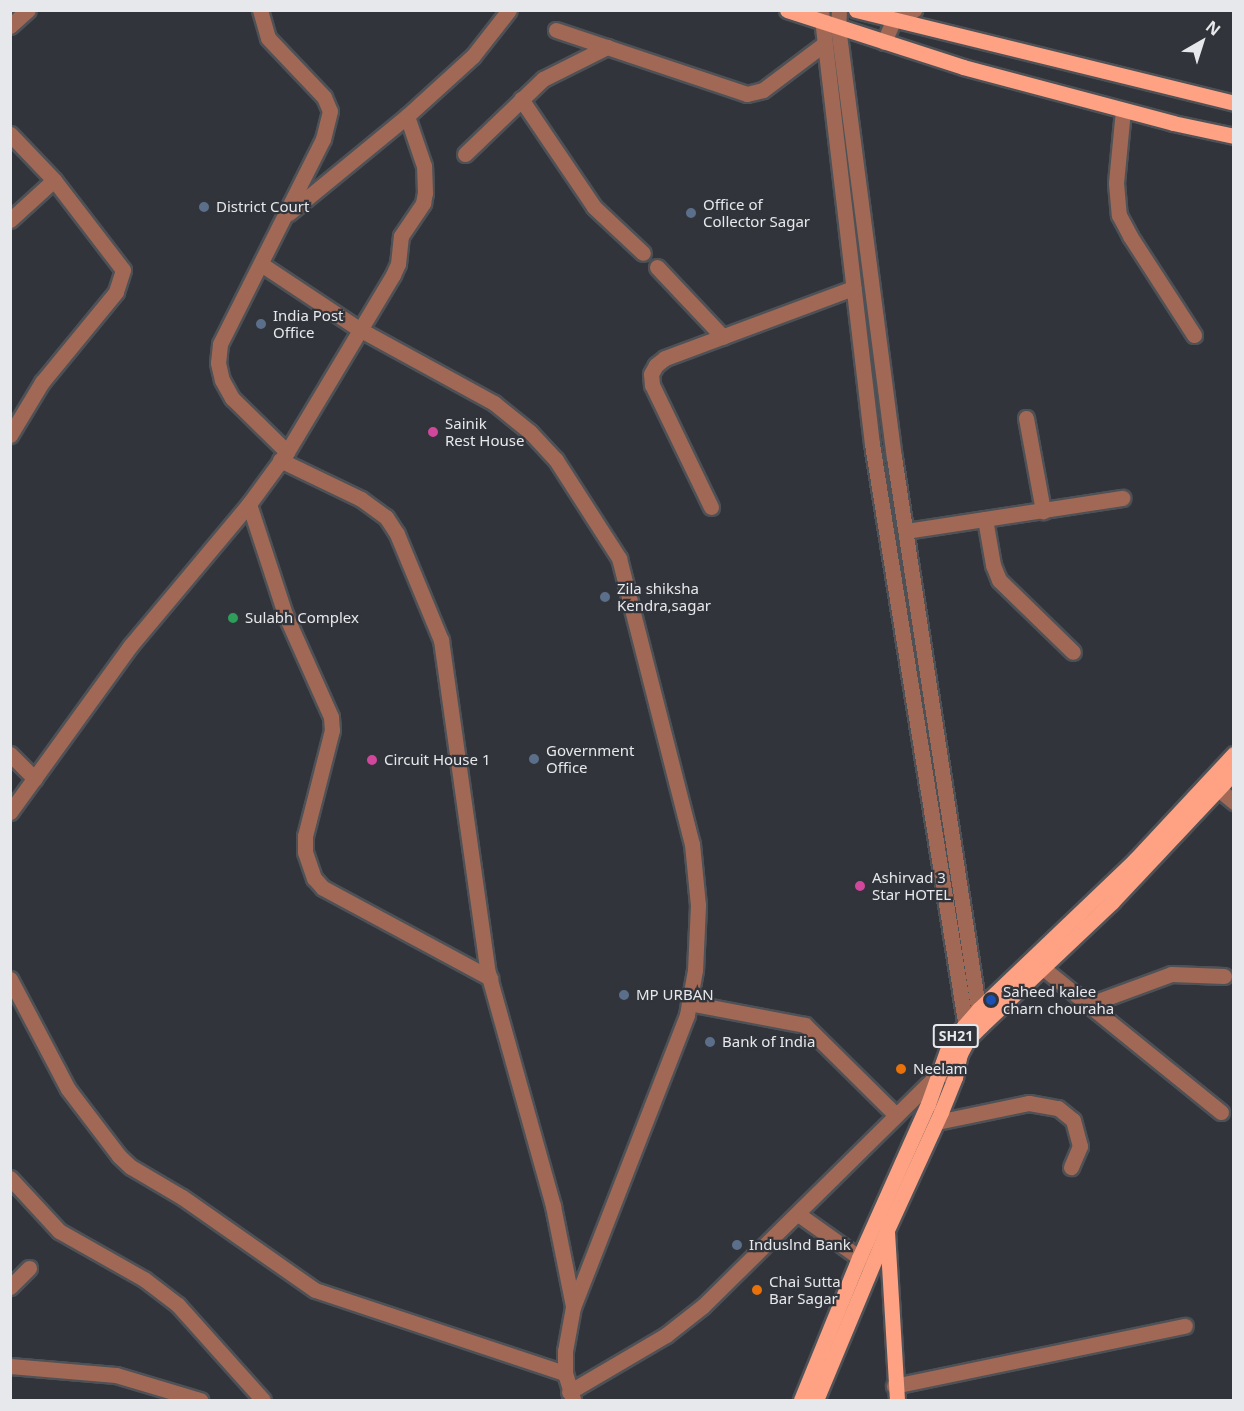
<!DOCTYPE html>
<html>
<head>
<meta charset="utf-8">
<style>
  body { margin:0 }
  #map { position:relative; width:1244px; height:1411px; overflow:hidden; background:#31343a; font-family:"Noto Sans",sans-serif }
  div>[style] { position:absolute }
  .roads { filter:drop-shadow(2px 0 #4e5156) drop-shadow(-2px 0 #4e5156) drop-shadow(0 2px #4e5156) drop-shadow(0 -2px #4e5156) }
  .minor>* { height:15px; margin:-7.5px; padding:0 7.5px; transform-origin:7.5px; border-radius:7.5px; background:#a16955 }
  .major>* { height:15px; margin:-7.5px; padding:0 7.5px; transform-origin:7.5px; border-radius:7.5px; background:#fea283 }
  .dots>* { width:16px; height:16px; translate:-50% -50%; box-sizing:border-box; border:3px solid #31343a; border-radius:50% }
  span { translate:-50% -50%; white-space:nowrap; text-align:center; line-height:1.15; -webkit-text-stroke:4.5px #31343a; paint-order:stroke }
  .shield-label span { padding:2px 4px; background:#31343a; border:2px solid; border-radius:4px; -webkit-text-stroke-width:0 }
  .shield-label { font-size:14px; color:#e6e8ec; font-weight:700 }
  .poi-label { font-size:15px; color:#e6e8ec }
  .left { translate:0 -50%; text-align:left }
  .frame { position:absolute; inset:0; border:12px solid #e6e8ec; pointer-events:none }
  .north { position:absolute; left:1172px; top:12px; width:60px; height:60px; -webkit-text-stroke:4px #31343a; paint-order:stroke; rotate:39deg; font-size:16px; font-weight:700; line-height:24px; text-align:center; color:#e6e8ec }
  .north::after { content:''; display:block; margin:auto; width:21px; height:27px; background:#e6e8ec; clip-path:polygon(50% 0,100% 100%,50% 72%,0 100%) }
</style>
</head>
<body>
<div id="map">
  <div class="roads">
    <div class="minor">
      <div style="left:260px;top:10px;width:29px;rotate:74deg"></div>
      <div style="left:268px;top:38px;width:81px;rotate:46.5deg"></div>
      <div style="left:324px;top:97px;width:15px;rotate:67deg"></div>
      <div style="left:330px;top:111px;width:29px;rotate:104deg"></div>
      <div style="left:323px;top:139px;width:229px;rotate:116.7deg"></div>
      <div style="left:220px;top:344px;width:19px;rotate:96deg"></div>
      <div style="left:218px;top:363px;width:17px;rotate:77deg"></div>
      <div style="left:222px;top:380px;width:21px;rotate:61deg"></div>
      <div style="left:232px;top:398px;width:77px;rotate:44.5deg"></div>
      <div style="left:821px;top:10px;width:437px;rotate:83.3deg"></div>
      <div style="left:872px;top:444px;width:598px;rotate:80.85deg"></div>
      <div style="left:839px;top:10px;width:17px;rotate:93deg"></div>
      <div style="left:838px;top:27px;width:434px;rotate:82.6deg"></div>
      <div style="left:894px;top:457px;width:570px;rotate:81.32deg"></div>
      <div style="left:10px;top:26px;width:24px;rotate:-42deg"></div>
      <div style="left:556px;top:30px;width:201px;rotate:18.5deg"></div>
      <div style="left:747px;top:94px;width:16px;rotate:-14deg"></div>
      <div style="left:763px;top:90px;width:76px;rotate:-37deg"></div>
      <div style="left:884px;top:42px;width:23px;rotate:-67deg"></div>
      <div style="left:893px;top:21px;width:24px;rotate:-28deg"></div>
      <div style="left:521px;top:99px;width:130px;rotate:55.9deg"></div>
      <div style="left:594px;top:207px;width:67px;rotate:43.2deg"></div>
      <div style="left:1123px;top:110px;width:73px;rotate:95.5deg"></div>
      <div style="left:1116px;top:183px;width:32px;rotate:85deg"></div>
      <div style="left:1119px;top:215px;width:24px;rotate:62deg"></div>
      <div style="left:1130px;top:236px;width:118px;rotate:57.1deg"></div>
      <div style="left:10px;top:134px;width:64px;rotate:46.3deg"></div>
      <div style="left:54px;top:180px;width:113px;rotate:52.5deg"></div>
      <div style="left:123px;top:270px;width:23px;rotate:108deg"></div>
      <div style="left:116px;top:292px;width:117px;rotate:129.4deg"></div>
      <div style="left:42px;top:382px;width:62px;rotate:121.1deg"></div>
      <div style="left:465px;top:154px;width:108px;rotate:-43.9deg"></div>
      <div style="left:543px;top:79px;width:72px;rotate:-26.6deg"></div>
      <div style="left:289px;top:213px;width:153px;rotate:-39.4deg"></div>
      <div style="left:407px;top:116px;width:89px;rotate:-42.3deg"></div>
      <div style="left:473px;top:56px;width:58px;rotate:-52deg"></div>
      <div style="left:10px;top:220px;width:59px;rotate:-42.3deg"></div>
      <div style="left:261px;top:264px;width:118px;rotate:33.6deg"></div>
      <div style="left:359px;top:329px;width:154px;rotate:28.7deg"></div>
      <div style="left:494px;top:403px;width:46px;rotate:38.9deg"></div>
      <div style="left:530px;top:432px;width:38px;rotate:47deg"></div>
      <div style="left:556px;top:460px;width:117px;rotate:57.3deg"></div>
      <div style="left:619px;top:558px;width:295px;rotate:75.7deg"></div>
      <div style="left:692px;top:844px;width:61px;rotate:84.4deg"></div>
      <div style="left:698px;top:905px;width:65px;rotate:92.6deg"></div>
      <div style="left:695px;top:970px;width:46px;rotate:100.1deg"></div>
      <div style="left:687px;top:1015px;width:313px;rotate:111.3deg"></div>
      <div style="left:573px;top:1307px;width:45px;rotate:100.3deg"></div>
      <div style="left:565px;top:1351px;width:22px;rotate:90deg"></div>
      <div style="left:565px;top:1373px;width:28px;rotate:73deg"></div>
      <div style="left:657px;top:267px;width:96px;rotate:46.7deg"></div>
      <div style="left:1026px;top:418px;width:95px;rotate:79.6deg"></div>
      <div style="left:280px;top:460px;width:90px;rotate:25.7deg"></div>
      <div style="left:361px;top:499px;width:31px;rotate:36deg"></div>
      <div style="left:386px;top:517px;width:20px;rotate:57deg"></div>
      <div style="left:397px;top:534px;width:115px;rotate:67.5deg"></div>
      <div style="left:441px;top:640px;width:336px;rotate:82deg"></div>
      <div style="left:488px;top:973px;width:242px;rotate:74.4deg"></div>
      <div style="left:553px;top:1206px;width:102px;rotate:78.7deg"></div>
      <div style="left:249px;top:504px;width:116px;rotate:71.9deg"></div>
      <div style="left:285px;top:614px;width:113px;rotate:65.9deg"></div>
      <div style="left:331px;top:717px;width:13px;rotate:86deg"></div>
      <div style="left:332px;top:730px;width:109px;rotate:104.3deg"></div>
      <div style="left:305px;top:836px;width:16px;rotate:90deg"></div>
      <div style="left:305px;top:852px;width:28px;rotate:71deg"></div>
      <div style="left:314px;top:878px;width:13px;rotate:48deg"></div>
      <div style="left:323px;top:888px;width:190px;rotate:28.3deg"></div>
      <div style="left:711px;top:507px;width:136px;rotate:-115.8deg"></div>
      <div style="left:652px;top:385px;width:11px;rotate:-95deg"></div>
      <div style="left:651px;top:374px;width:10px;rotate:-61deg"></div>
      <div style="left:656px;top:365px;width:11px;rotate:-38deg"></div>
      <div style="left:665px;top:358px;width:201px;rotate:-20.4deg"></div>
      <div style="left:985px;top:519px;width:47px;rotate:80.1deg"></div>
      <div style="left:993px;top:565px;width:16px;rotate:68deg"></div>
      <div style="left:999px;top:580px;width:103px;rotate:44.2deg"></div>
      <div style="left:906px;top:531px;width:219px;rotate:-8.7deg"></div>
      <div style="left:10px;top:754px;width:35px;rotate:45deg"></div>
      <div style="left:1218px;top:789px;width:21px;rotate:39deg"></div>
      <div style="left:10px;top:812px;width:206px;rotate:-54.1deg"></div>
      <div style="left:131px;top:645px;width:184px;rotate:-50.1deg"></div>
      <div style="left:249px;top:504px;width:64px;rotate:-53.8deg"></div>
      <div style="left:287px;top:452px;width:206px;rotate:-59.1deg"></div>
      <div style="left:393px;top:275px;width:12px;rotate:-66deg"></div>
      <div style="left:398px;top:264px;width:28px;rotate:-84deg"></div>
      <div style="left:401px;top:236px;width:40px;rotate:-56deg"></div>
      <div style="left:423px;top:203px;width:10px;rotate:-79deg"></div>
      <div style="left:425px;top:193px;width:27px;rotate:-92deg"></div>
      <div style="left:424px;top:166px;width:53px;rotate:-108.8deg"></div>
      <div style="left:1043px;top:968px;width:229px;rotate:39deg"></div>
      <div style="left:10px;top:979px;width:124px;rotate:62.2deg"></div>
      <div style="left:68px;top:1089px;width:84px;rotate:52.7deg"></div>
      <div style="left:119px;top:1156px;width:16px;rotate:43deg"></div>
      <div style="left:131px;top:1167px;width:59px;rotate:30.5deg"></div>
      <div style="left:182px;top:1197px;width:162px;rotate:35deg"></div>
      <div style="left:315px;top:1290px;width:263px;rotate:18.4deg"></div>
      <div style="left:689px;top:1003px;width:118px;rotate:10.7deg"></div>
      <div style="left:805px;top:1025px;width:128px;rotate:44.7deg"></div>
      <div style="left:1090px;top:1004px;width:86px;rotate:-20.3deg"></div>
      <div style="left:1171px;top:974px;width:53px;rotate:2.2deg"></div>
      <div style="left:937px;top:1122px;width:94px;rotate:-11.7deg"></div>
      <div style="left:1029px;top:1103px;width:29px;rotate:10deg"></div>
      <div style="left:1058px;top:1108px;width:19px;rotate:39deg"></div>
      <div style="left:1073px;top:1120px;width:27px;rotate:75deg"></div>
      <div style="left:1080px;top:1146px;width:23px;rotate:113deg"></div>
      <div style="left:10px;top:1178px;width:72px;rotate:47.2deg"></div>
      <div style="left:59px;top:1231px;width:98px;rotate:29.5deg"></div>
      <div style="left:144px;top:1279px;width:43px;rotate:37.4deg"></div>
      <div style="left:178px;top:1305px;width:127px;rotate:48.2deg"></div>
      <div style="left:798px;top:1214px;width:86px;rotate:35.5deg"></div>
      <div style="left:10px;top:1287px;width:27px;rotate:-45deg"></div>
      <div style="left:10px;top:1366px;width:106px;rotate:4.9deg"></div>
      <div style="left:116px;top:1375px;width:88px;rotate:16.6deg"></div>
      <div style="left:894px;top:1386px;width:297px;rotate:-11.7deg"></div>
      <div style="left:569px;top:1392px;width:113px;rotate:-30.4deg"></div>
      <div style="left:666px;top:1335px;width:47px;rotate:-38.1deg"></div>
      <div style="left:703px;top:1306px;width:333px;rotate:-44.6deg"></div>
      <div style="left:940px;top:1072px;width:16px;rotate:18deg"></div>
    </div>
    <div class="major">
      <div style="left:787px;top:10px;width:185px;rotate:17.9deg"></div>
      <div style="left:963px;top:67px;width:217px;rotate:14.9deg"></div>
      <div style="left:1173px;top:123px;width:62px;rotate:12deg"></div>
      <div style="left:856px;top:10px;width:389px;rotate:13.8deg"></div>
      <div style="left:801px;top:1400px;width:153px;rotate:-67.8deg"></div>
      <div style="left:859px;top:1258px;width:169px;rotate:-65.9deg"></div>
      <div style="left:928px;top:1104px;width:66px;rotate:-70.5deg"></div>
      <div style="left:950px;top:1042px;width:44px;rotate:-48.7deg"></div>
      <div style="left:979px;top:1009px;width:216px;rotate:-43.7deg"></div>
      <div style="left:1135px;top:860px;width:145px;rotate:-47deg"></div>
      <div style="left:816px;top:1400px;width:179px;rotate:-67.3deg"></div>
      <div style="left:897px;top:1400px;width:170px;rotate:-93.4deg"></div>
      <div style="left:887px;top:1230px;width:130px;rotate:-65.4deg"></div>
      <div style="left:941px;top:1112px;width:38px;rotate:-68deg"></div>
      <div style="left:955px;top:1077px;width:24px;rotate:-78deg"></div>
      <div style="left:960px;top:1054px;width:17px;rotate:-62deg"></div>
      <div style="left:968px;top:1039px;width:18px;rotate:-45deg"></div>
      <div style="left:981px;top:1026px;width:180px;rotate:-43.4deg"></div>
      <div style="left:1112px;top:902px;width:178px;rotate:-46.8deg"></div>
    </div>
  </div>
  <div class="dots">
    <div style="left:204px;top:207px;background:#5c6f8a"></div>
    <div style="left:691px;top:213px;background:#5c6f8a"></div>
    <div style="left:261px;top:324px;background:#5c6f8a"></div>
    <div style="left:433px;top:432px;background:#d1479c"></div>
    <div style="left:605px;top:597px;background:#5c6f8a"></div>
    <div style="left:233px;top:618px;background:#2e9e5b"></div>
    <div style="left:534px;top:759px;background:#5c6f8a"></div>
    <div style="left:372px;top:760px;background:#d1479c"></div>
    <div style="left:860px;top:886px;background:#d1479c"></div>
    <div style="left:624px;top:995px;background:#5c6f8a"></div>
    <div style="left:991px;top:1000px;background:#1a4fb4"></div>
    <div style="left:710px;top:1042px;background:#5c6f8a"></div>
    <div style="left:901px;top:1069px;background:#e8710a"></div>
    <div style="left:737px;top:1245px;background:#5c6f8a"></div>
    <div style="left:757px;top:1290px;background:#e8710a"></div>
  </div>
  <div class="shield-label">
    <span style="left:956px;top:1036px">SH21</span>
  </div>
  <div class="poi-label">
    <span class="left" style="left:703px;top:213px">Office of<br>Collector Sagar</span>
    <span class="left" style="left:216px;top:207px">District Court</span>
    <span class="left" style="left:273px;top:324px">India Post<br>Office</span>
    <span class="left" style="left:445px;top:432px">Sainik<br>Rest House</span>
    <span class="left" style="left:617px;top:597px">Zila shiksha<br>Kendra,sagar</span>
    <span class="left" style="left:245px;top:618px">Sulabh Complex</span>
    <span class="left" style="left:546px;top:759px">Government<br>Office</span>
    <span class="left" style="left:384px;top:760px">Circuit House 1</span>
    <span class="left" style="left:872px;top:886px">Ashirvad 3<br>Star HOTEL</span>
    <span class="left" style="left:1003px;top:1000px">Saheed kalee<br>charn chouraha</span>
    <span class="left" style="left:636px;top:995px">MP URBAN</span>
    <span class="left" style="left:722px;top:1042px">Bank of India</span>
    <span class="left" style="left:913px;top:1069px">Neelam</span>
    <span class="left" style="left:749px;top:1245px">Induslnd Bank</span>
    <span class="left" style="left:769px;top:1290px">Chai Sutta<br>Bar Sagar</span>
  </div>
  <div class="frame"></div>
  <div class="north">N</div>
</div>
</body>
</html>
